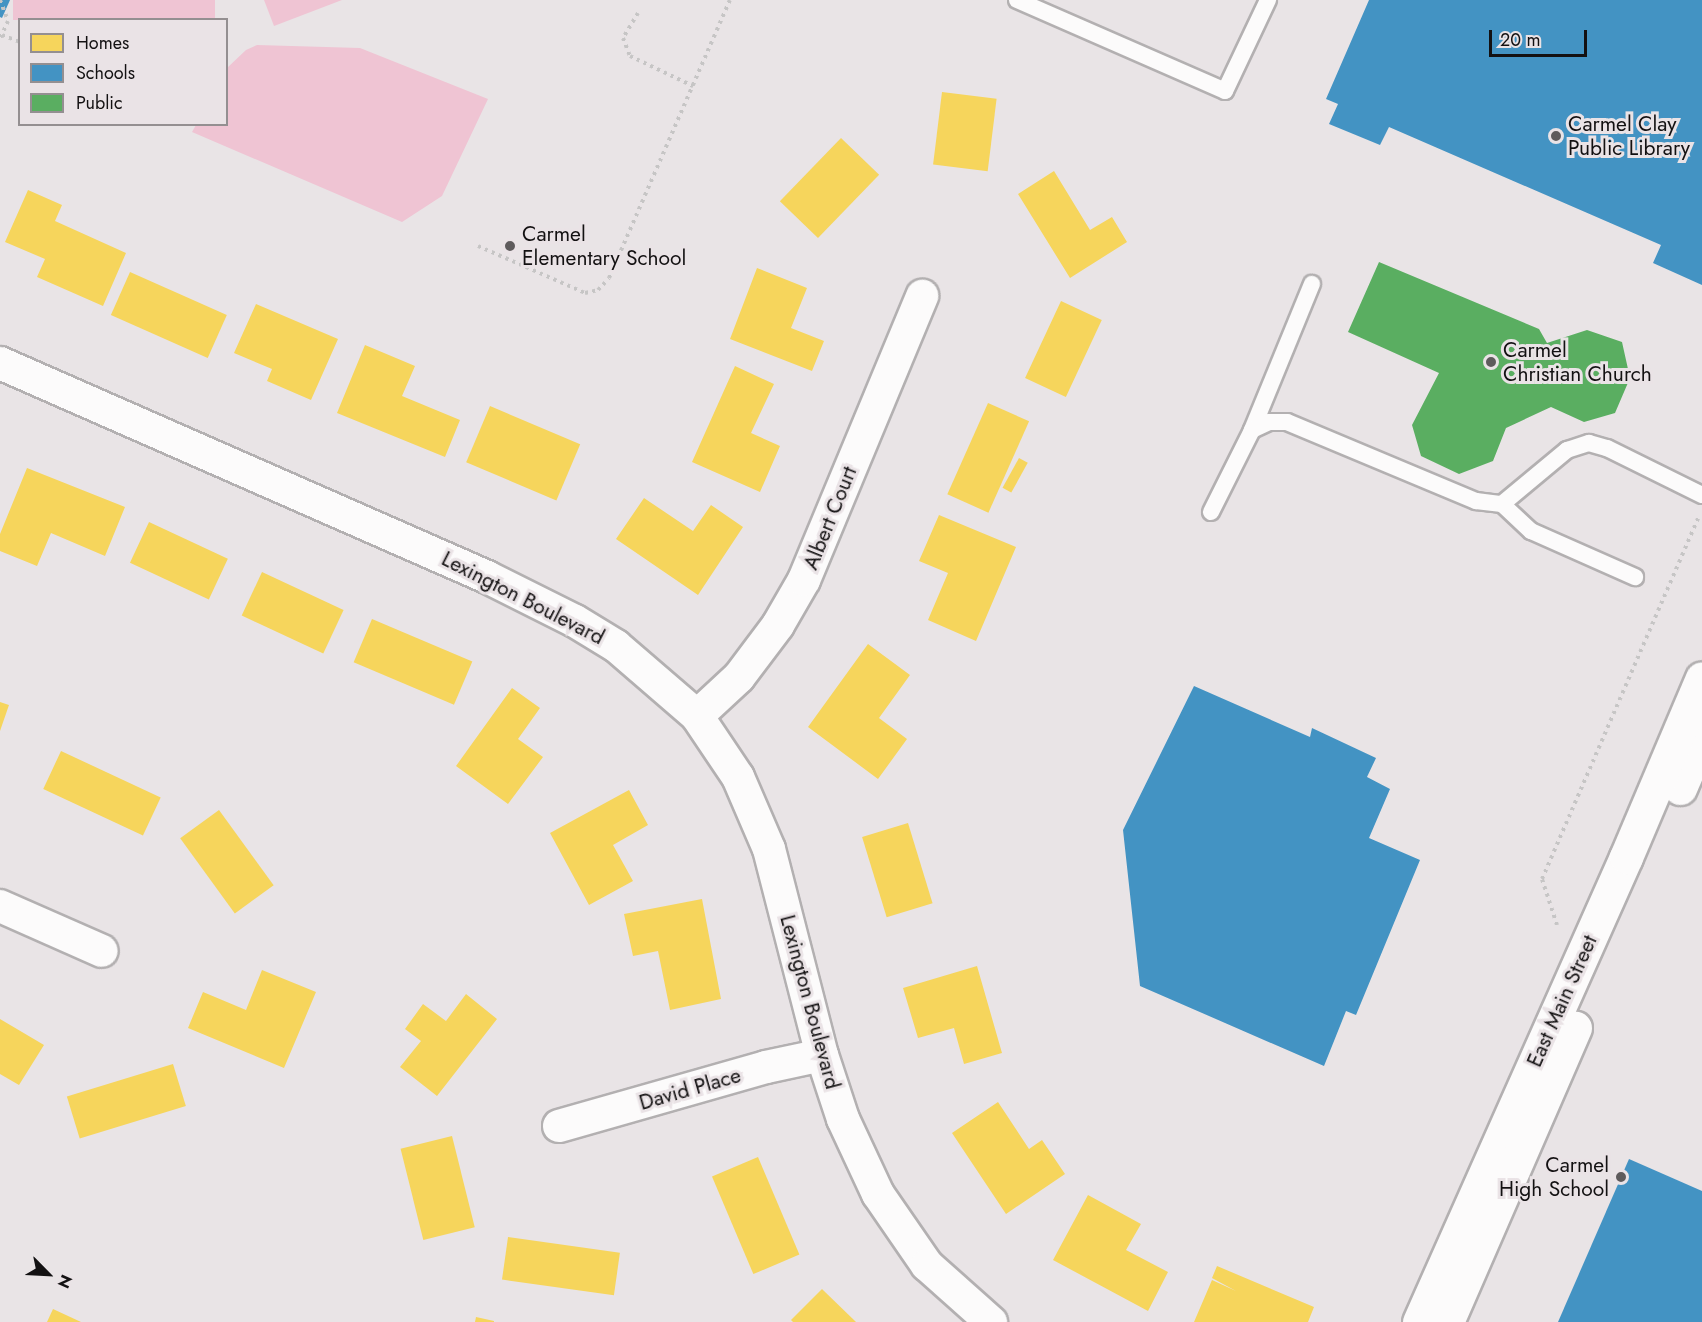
<!DOCTYPE html>
<html>
<head>
<meta charset="utf-8">
<style>
  body { margin:0 }
  #map { position:relative; width:1702px; height:1322px; overflow:hidden; background:#e9e4e6; font-family:Jost,sans-serif }
  div>[style] { position:absolute }
  .green>* { inset:0; background:#efc4d3; transform-origin:0 0 }
  .homes>* { inset:0; background:#f6d55c; transform-origin:0 0 }
  .schools>* { inset:0; background:#4393c3 }
  .public>* { inset:0; background:#5aae61 }
  .path>* { height:4px; margin-top:-2px; transform-origin:0; background:repeating-linear-gradient(90deg,#c6c5c5 0 3px,transparent 0 7.5px) }
  .roads { filter:drop-shadow(2px 0 #b3b0b1) drop-shadow(-2px 0 #b3b0b1) drop-shadow(0 2px #b3b0b1) drop-shadow(0 -2px #b3b0b1) }
  .lane>* { height:16px; margin:-8px; padding:0 8px; transform-origin:8px; border-radius:8px; background:#fcfbfb }
  .street>* { height:32px; margin:-16px; padding:0 16px; transform-origin:16px; border-radius:16px; background:#fcfbfb }
  .secondary>* { height:33px; margin:-16.5px; padding:0 16.5px; transform-origin:16.5px; border-radius:16.5px; background:#fcfbfb }
  .dots>* { width:16px; height:16px; translate:-50% -50%; box-sizing:border-box; border:3px solid #eae3e6; border-radius:50% }
  span { translate:-50% -50%; white-space:nowrap; text-align:center; line-height:1.15; -webkit-text-stroke:6px #eae3e6; paint-order:stroke }
  .poi-label { font-size:21px; color:#131112 }
  .left { translate:0 -50%; text-align:left }
  .right { translate:-100% -50%; text-align:right }
  .street-label { font-size:21px; color:#131112 }
  .legend { position:absolute; left:18px; top:18px; width:210px; height:108px; box-sizing:border-box; background:#eae3e6; border:2px solid #948f91; margin:0; padding:8px 10px; list-style:none; font-size:18px; color:#131112 }
  .legend li { display:flex; align-items:center; gap:12px; height:30px }
  .legend b { width:30px; border:2px solid #948f91 }
  .north { position:absolute; left:18px; top:1244px; width:60px; height:60px; -webkit-text-stroke:4px #eae3e6; paint-order:stroke; rotate:114deg; font-size:16px; font-weight:700; line-height:24px; text-align:center; color:#131112 }
  .north::after { content:''; display:block; margin:auto; width:21px; height:27px; background:#131112; clip-path:polygon(50% 0,100% 100%,50% 72%,0 100%) }
  .scale { position:absolute; left:1489px; top:30px; width:98px; height:27px; box-sizing:border-box; border:3px solid #131112; border-top:0; padding-left:8px; font-size:18px; line-height:21px; white-space:nowrap; color:#131112; -webkit-text-stroke:4px #eae3e6; paint-order:stroke }
</style>
</head>
<body>
<div id="map">
  <div class="green">
    <div style="left:13px;top:0;width:202px;height:20px"></div>
    <div style="clip-path:polygon(264px 0,342px 0,274px 26px)"></div>
    <div style="clip-path:polygon(257px 45px,360px 48px,488px 99px,442px 196px,402px 222px,192px 132px,196px 125px,226px 124px,227px 68px,246px 50px)"></div>
  </div>
  <div class="homes">
    <div style="left:942px;top:92px;width:55px;height:73px;rotate:7deg"></div>
    <div style="left:841px;top:138px;width:53px;height:88px;rotate:44deg"></div>
    <div style="clip-path:polygon(1054px 171px,1090px 230px,1112px 217px,1127px 242px,1070px 278px,1018px 194px)"></div>
    <div style="clip-path:polygon(28px 190px,62px 205px,55px 221px,126px 253px,103px 306px,37px 277px,45px 259px,5px 242px)"></div>
    <div style="clip-path:polygon(757px 268px,807px 288px,791px 328px,824px 341px,812px 371px,730px 339px)"></div>
    <div style="left:130px;top:272px;width:106px;height:47px;rotate:24deg"></div>
    <div style="left:1061px;top:301px;width:45px;height:85px;rotate:25deg"></div>
    <div style="clip-path:polygon(256px 304px,338px 339px,311px 400px,267px 381px,272px 369px,234px 353px)"></div>
    <div style="clip-path:polygon(365px 345px,415px 366px,402px 396px,460px 420px,445px 457px,337px 413px)"></div>
    <div style="clip-path:polygon(735px 366px,774px 384px,751px 433px,780px 446px,760px 492px,692px 462px)"></div>
    <div style="left:988px;top:403px;width:45px;height:100px;rotate:24deg"></div>
    <div style="left:490px;top:406px;width:98px;height:61px;rotate:23deg"></div>
    <div style="left:1019px;top:458px;width:10px;height:34px;rotate:29deg"></div>
    <div style="clip-path:polygon(27px 468px,125px 507px,105px 556px,51px 533px,37px 566px,0 551px,0 534px)"></div>
    <div style="clip-path:polygon(644px 498px,693px 531px,711px 505px,743px 527px,698px 595px,616px 539px)"></div>
    <div style="clip-path:polygon(939px 515px,1016px 547px,976px 641px,928px 620px,948px 573px,919px 561px)"></div>
    <div style="left:149px;top:522px;width:87px;height:45px;rotate:25deg"></div>
    <div style="left:262px;top:572px;width:90px;height:48px;rotate:25deg"></div>
    <div style="left:372px;top:619px;width:109px;height:47px;rotate:23deg"></div>
    <div style="clip-path:polygon(868px 644px,910px 675px,879px 718px,907px 739px,878px 779px,808px 727px)"></div>
    <div style="clip-path:polygon(512px 688px,540px 708px,518px 739px,543px 757px,508px 804px,456px 766px)"></div>
    <div style="clip-path:polygon(0 702px,9px 705px,0 731px)"></div>
    <div style="left:61px;top:751px;width:110px;height:42px;rotate:25deg"></div>
    <div style="clip-path:polygon(629px 790px,648px 825px,613px 845px,633px 881px,589px 905px,550px 833px)"></div>
    <div style="left:219px;top:810px;width:93px;height:48px;rotate:54deg"></div>
    <div style="left:908px;top:823px;width:84px;height:48px;rotate:73deg"></div>
    <div style="clip-path:polygon(702px 899px,721px 999px,670px 1010px,658px 951px,633px 956px,624px 914px)"></div>
    <div style="clip-path:polygon(977px 966px,1002px 1053px,964px 1064px,954px 1028px,918px 1038px,903px 988px)"></div>
    <div style="clip-path:polygon(262px 970px,316px 992px,284px 1068px,188px 1028px,203px 992px,246px 1010px)"></div>
    <div style="clip-path:polygon(466px 994px,497px 1019px,437px 1096px,400px 1067px,421px 1041px,405px 1029px,423px 1004px,446px 1021px)"></div>
    <div style="clip-path:polygon(0 1019px,44px 1045px,19px 1085px,0 1074px)"></div>
    <div style="left:173px;top:1064px;width:44px;height:111px;rotate:73deg"></div>
    <div style="clip-path:polygon(998px 1102px,1029px 1149px,1042px 1140px,1065px 1174px,1006px 1214px,952px 1133px)"></div>
    <div style="left:452px;top:1136px;width:94px;height:53px;rotate:76deg"></div>
    <div style="left:758px;top:1157px;width:106px;height:50px;rotate:67deg"></div>
    <div style="clip-path:polygon(1088px 1195px,1141px 1224px,1126px 1250px,1168px 1272px,1148px 1311px,1053px 1260px)"></div>
    <div style="left:508px;top:1237px;width:113px;height:43px;rotate:8deg"></div>
    <div style="clip-path:polygon(1217px 1266px,1314px 1307px,1308px 1322px,1194px 1322px,1212px 1280px,1236px 1291px,1212px 1278px)"></div>
    <div style="clip-path:polygon(822px 1289px,856px 1322px,793px 1322px,791px 1320px)"></div>
    <div style="clip-path:polygon(53px 1309px,81px 1322px,47px 1322px)"></div>
    <div style="clip-path:polygon(476px 1317px,494px 1321px,494px 1322px,475px 1322px)"></div>
  </div>
  <div class="schools">
    <div style="clip-path:polygon(0 0,10px 0,2px 18px,0 17px)"></div>
    <div style="clip-path:polygon(1369px 0,1702px 0,1702px 285px,1653px 263px,1661px 245px,1389px 127px,1380px 145px,1329px 124px,1338px 104px,1326px 99px)"></div>
    <div style="clip-path:polygon(1194px 686px,1310px 737px,1312px 728px,1376px 758px,1367px 777px,1390px 789px,1369px 838px,1420px 860px,1356px 1015px,1346px 1011px,1324px 1066px,1140px 986px,1123px 830px)"></div>
    <div style="clip-path:polygon(1629px 1159px,1702px 1191px,1702px 1322px,1558px 1322px)"></div>
  </div>
  <div class="public">
    <div style="clip-path:polygon(1379px 262px,1539px 329px,1547px 343px,1587px 330px,1622px 342px,1630px 378px,1615px 413px,1584px 422px,1551px 407px,1506px 428px,1493px 461px,1459px 474px,1421px 456px,1412px 425px,1439px 373px,1348px 332px)"></div>
  </div>
  <div class="path">
    <div style="left:0;top:0;width:22px;rotate:69deg"></div>
    <div style="left:8px;top:21px;width:20px;rotate:114deg"></div>
    <div style="left:638px;top:13px;width:29px;rotate:121deg"></div>
    <div style="left:623px;top:38px;width:19px;rotate:69deg"></div>
    <div style="left:630px;top:56px;width:70px;rotate:25.5deg"></div>
    <div style="left:2px;top:35px;width:19px;rotate:21deg"></div>
    <div style="left:478px;top:246px;width:117px;rotate:23.7deg"></div>
    <div style="left:585px;top:293px;width:13px;rotate:-13deg"></div>
    <div style="left:598px;top:290px;width:16px;rotate:-47deg"></div>
    <div style="left:609px;top:278px;width:303px;rotate:-66.5deg"></div>
    <div style="left:1557px;top:925px;width:48px;rotate:-108.1deg"></div>
    <div style="left:1542px;top:879px;width:393px;rotate:-66.6deg"></div>
  </div>
  <div class="roads">
    <div class="lane">
      <div style="left:1017px;top:0;width:227px;rotate:23.6deg"></div>
      <div style="left:1225px;top:91px;width:101px;rotate:-64.7deg"></div>
      <div style="left:1252px;top:430px;width:158px;rotate:-67.7deg"></div>
      <div style="left:1502px;top:504px;width:40px;rotate:43deg"></div>
      <div style="left:1531px;top:531px;width:114px;rotate:23.9deg"></div>
      <div style="left:1211px;top:512px;width:92px;rotate:-63.4deg"></div>
      <div style="left:1252px;top:430px;width:19px;rotate:-25deg"></div>
      <div style="left:1269px;top:422px;width:18px"></div>
      <div style="left:1287px;top:422px;width:205px;rotate:22.7deg"></div>
      <div style="left:1476px;top:501px;width:26px;rotate:7deg"></div>
      <div style="left:1502px;top:504px;width:85px;rotate:-39.7deg"></div>
      <div style="left:1567px;top:450px;width:23px;rotate:-18deg"></div>
      <div style="left:1589px;top:443px;width:19px;rotate:16deg"></div>
      <div style="left:1607px;top:448px;width:106px;rotate:26.3deg"></div>
    </div>
    <div class="street">
      <div style="left:0;top:363px;width:532px;rotate:23.72deg"></div>
      <div style="left:487px;top:577px;width:98px;rotate:26.6deg"></div>
      <div style="left:575px;top:621px;width:48px;rotate:31.4deg"></div>
      <div style="left:616px;top:646px;width:107px;rotate:40.8deg"></div>
      <div style="left:697px;top:716px;width:73px;rotate:56.1deg"></div>
      <div style="left:738px;top:777px;width:78px;rotate:66.7deg"></div>
      <div style="left:769px;top:849px;width:213px;rotate:75.6deg"></div>
      <div style="left:822px;top:1055px;width:67px;rotate:71.8deg"></div>
      <div style="left:843px;top:1119px;width:83px;rotate:65deg"></div>
      <div style="left:878px;top:1194px;width:86px;rotate:55.4deg"></div>
      <div style="left:927px;top:1265px;width:86px;rotate:41.7deg"></div>
      <div style="left:697px;top:716px;width:57px;rotate:-42.9deg"></div>
      <div style="left:739px;top:677px;width:65px;rotate:-53.1deg"></div>
      <div style="left:778px;top:625px;width:52px;rotate:-60deg"></div>
      <div style="left:804px;top:580px;width:308px;rotate:-67.4deg"></div>
      <div style="left:0;top:906px;width:111px;rotate:23.8deg"></div>
      <div style="left:559px;top:1126px;width:215px;rotate:-15.9deg"></div>
      <div style="left:766px;top:1067px;width:57px;rotate:-12.1deg"></div>
    </div>
    <div class="secondary">
      <div style="left:1680px;top:788px;width:56px;rotate:-66.7deg"></div>
      <div style="left:1419px;top:1322px;width:509px;rotate:-66deg"></div>
      <div style="left:1626px;top:857px;width:194px;rotate:-67deg"></div>
      <div style="left:1447px;top:1322px;width:321px;rotate:-66.5deg"></div>
    </div>
  </div>
  <div class="dots">
    <div style="left:1556px;top:136px;background:#5e5b5c"></div>
    <div style="left:510px;top:246px;background:#5e5b5c"></div>
    <div style="left:1491px;top:362px;background:#5e5b5c"></div>
    <div style="left:1621px;top:1177px;background:#5e5b5c"></div>
  </div>
  <div class="poi-label">
    <span class="left" style="left:1568px;top:136px">Carmel Clay<br>Public Library</span>
    <span class="left" style="left:522px;top:246px">Carmel<br>Elementary School</span>
    <span class="left" style="left:1503px;top:362px">Carmel<br>Christian Church</span>
    <span class="right" style="left:1609px;top:1177px">Carmel<br>High School</span>
  </div>
  <div class="street-label">
    <span style="left:830px;top:518px;rotate:-68deg">Albert Court</span>
    <span style="left:523px;top:598px;rotate:27deg">Lexington Boulevard</span>
    <span style="left:1562px;top:1001px;rotate:-66deg">East Main Street</span>
    <span style="left:810px;top:1002px;rotate:75deg">Lexington Boulevard</span>
    <span style="left:690px;top:1089px;rotate:-16deg">David Place</span>
  </div>
  <ul class="legend">
  <li><b style="height:16px;background:#f6d55c"></b>Homes</li>
  <li><b style="height:16px;background:#4393c3"></b>Schools</li>
  <li><b style="height:16px;background:#5aae61"></b>Public</li>
  </ul>
  <div class="north">N</div>
  <div class="scale">20 m</div>
</div>
</body>
</html>
